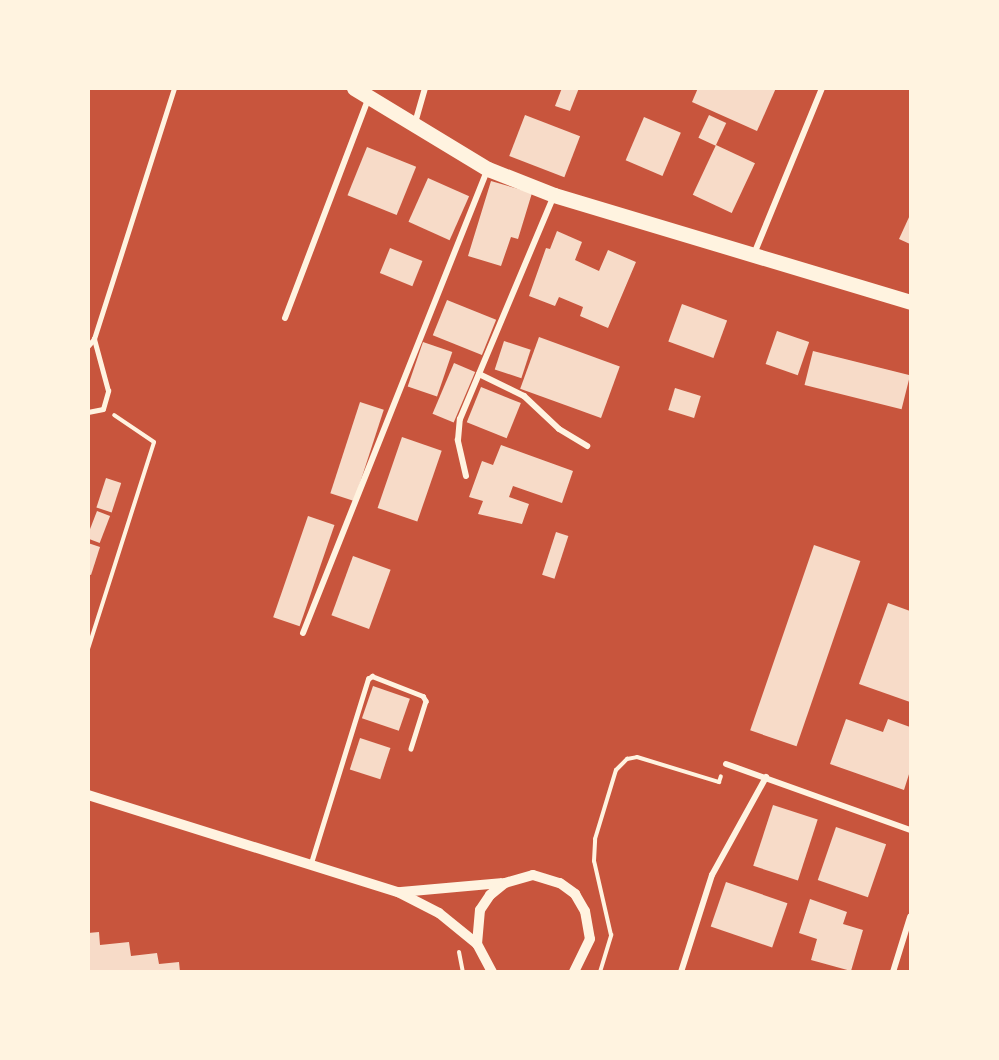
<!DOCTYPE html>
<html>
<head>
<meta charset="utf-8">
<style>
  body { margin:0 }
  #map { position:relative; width:999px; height:1060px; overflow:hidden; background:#c8553d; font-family:"Space Grotesk",sans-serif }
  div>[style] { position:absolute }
  .building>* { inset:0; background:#f7dbc8; transform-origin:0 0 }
  .path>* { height:4px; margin:-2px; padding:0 2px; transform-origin:2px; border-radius:2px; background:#fff3e0 }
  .service>* { height:4.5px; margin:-2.25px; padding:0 2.25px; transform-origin:2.25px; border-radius:2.25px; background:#fff3e0 }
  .minor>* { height:6px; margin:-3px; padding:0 3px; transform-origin:3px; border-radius:3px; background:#fff3e0 }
  .tertiary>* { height:10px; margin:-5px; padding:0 5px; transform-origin:5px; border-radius:5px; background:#fff3e0 }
  .primary>* { height:15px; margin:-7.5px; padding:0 7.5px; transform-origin:7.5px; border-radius:7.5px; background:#fff3e0 }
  span { translate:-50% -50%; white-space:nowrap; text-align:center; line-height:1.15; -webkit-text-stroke:6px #fff3e0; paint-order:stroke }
  .frame { position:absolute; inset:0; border:90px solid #fff3e0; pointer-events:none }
</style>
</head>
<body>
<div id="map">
  <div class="building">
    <div style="clip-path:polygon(562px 88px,579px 88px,570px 111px,555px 106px)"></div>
    <div style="clip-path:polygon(698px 88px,776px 88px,757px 131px,692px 102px)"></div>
    <div style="left:525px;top:115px;width:59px;height:44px;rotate:21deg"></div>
    <div style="left:709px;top:115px;width:19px;height:25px;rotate:25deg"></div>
    <div style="left:644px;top:117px;width:40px;height:47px;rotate:23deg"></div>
    <div style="left:716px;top:145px;width:43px;height:55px;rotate:25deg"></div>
    <div style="left:367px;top:147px;width:53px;height:52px;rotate:22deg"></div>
    <div style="left:428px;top:178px;width:45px;height:48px;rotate:24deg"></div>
    <div style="clip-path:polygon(491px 181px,532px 193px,518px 239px,511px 237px,501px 266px,468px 256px)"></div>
    <div style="clip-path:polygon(910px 215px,910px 244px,899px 239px)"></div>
    <div style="clip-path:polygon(557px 231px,582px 242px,575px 260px,599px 271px,608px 250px,636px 262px,608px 328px,580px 316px,583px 307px,559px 297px,555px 306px,529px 296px,546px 248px,550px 249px)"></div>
    <div style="left:390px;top:248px;width:35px;height:27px;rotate:22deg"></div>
    <div style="left:447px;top:300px;width:53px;height:38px;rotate:22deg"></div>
    <div style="left:682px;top:304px;width:48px;height:40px;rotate:20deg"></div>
    <div style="left:777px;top:331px;width:34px;height:35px;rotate:19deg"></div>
    <div style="left:539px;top:337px;width:86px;height:55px;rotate:20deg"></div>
    <div style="left:504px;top:341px;width:28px;height:30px;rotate:18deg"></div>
    <div style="left:423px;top:342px;width:31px;height:47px;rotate:19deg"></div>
    <div style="left:813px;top:351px;width:100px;height:35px;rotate:14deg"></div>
    <div style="left:454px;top:363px;width:23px;height:55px;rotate:23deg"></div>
    <div style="left:481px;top:387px;width:43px;height:38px;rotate:22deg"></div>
    <div style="left:675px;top:388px;width:27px;height:23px;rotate:17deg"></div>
    <div style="left:360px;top:402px;width:25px;height:96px;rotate:18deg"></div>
    <div style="left:402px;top:437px;width:42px;height:75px;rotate:19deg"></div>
    <div style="clip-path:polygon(501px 445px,573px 471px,562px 503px,513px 486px,509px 497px,529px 504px,522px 524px,478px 514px,483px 501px,469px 497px,482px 461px,493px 465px)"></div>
    <div style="left:106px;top:478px;width:16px;height:31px;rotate:18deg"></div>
    <div style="left:97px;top:511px;width:14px;height:29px;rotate:21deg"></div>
    <div style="left:308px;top:516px;width:28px;height:107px;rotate:19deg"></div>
    <div style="left:556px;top:532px;width:13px;height:45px;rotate:18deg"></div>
    <div style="clip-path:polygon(88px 543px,100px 547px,91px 575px,88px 574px)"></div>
    <div style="left:814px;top:545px;width:49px;height:196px;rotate:19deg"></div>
    <div style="left:353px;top:556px;width:40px;height:63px;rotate:20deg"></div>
    <div style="clip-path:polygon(888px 603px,910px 611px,910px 702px,859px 684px)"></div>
    <div style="left:373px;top:686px;width:39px;height:34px;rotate:19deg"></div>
    <div style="clip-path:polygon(846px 719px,883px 732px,888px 719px,910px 727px,910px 771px,904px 790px,830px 764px)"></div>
    <div style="left:360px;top:738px;width:32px;height:33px;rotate:18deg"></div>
    <div style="left:773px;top:805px;width:47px;height:64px;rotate:18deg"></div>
    <div style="left:836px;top:827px;width:53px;height:56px;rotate:19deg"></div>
    <div style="left:726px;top:882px;width:65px;height:47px;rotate:19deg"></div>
    <div style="clip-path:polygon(810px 899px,847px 912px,843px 924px,863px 930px,851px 971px,811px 960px,817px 939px,799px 933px)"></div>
    <div style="clip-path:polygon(99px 932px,100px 945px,129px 942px,131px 956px,157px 953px,159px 964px,179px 962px,180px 972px,88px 972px,88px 933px)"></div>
  </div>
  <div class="path">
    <div style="left:88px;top:649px;width:217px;rotate:-72.3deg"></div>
    <div style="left:154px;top:442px;width:48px;rotate:-146deg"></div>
    <div style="left:459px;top:952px;width:20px;rotate:79deg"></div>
    <div style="left:600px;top:972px;width:39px;rotate:-73deg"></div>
    <div style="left:611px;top:935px;width:76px;rotate:-102.9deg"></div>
    <div style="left:594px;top:861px;width:22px;rotate:-87deg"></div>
    <div style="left:595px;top:839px;width:72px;rotate:-73.1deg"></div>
    <div style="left:616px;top:770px;width:16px;rotate:-45deg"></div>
    <div style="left:627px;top:759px;width:10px;rotate:-11deg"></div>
    <div style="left:637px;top:757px;width:86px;rotate:17deg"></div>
    <div style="left:719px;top:782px;width:6px;rotate:-72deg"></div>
  </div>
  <div class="service">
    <div style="left:88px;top:346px;width:9px;rotate:-49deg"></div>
    <div style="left:94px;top:339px;width:263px;rotate:-72.3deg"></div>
    <div style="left:88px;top:412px;width:15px;rotate:-11deg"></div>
    <div style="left:103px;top:409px;width:19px;rotate:-74deg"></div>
    <div style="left:108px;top:391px;width:54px;rotate:-105.1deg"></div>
    <div style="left:311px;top:863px;width:193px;rotate:-72.8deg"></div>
    <div style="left:368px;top:679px;width:5px;rotate:-37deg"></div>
    <div style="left:372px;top:676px;width:55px;rotate:21.4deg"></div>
    <div style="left:423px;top:696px;width:6px;rotate:59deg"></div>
    <div style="left:426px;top:701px;width:50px;rotate:107.4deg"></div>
  </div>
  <div class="minor">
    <div style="left:415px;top:123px;width:36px;rotate:-74deg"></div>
    <div style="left:754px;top:254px;width:179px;rotate:-67.7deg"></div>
    <div style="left:285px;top:318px;width:234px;rotate:-69.2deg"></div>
    <div style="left:479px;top:374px;width:50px;rotate:26.1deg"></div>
    <div style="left:524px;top:396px;width:48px;rotate:43.3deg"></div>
    <div style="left:559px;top:429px;width:33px;rotate:31deg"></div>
    <div style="left:466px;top:476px;width:37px;rotate:-103deg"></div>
    <div style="left:458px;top:440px;width:21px;rotate:-85deg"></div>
    <div style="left:460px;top:419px;width:243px;rotate:-67.2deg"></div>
    <div style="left:303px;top:633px;width:498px;rotate:-68.3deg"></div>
    <div style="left:726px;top:764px;width:195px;rotate:19.7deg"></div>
    <div style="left:681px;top:972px;width:102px;rotate:-72.3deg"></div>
    <div style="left:712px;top:875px;width:112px;rotate:-61.1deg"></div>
    <div style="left:893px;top:972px;width:58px;rotate:-72.8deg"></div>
  </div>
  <div class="tertiary">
    <div style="left:88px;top:795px;width:325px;rotate:17.4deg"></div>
    <div style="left:398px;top:892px;width:46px;rotate:27.1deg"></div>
    <div style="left:439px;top:913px;width:49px;rotate:39.2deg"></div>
    <div style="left:401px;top:892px;width:100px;rotate:-5.1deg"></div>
    <div style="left:492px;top:972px;width:32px;rotate:-118deg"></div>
    <div style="left:477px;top:944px;width:34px;rotate:-85deg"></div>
    <div style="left:480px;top:910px;width:18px;rotate:-56deg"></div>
    <div style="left:490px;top:895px;width:19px;rotate:-39deg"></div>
    <div style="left:505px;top:883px;width:29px;rotate:-16deg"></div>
    <div style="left:533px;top:875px;width:28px;rotate:17deg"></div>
    <div style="left:560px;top:883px;width:19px;rotate:36deg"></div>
    <div style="left:575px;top:894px;width:20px;rotate:60deg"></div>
    <div style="left:585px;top:911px;width:28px;rotate:80deg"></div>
    <div style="left:590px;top:939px;width:37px;rotate:116deg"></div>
  </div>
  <div class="primary">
    <div style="left:354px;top:88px;width:157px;rotate:31.2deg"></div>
    <div style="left:488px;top:169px;width:71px;rotate:21.5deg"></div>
    <div style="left:554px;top:195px;width:372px;rotate:16.7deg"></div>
  </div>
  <div class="frame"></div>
</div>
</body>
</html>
